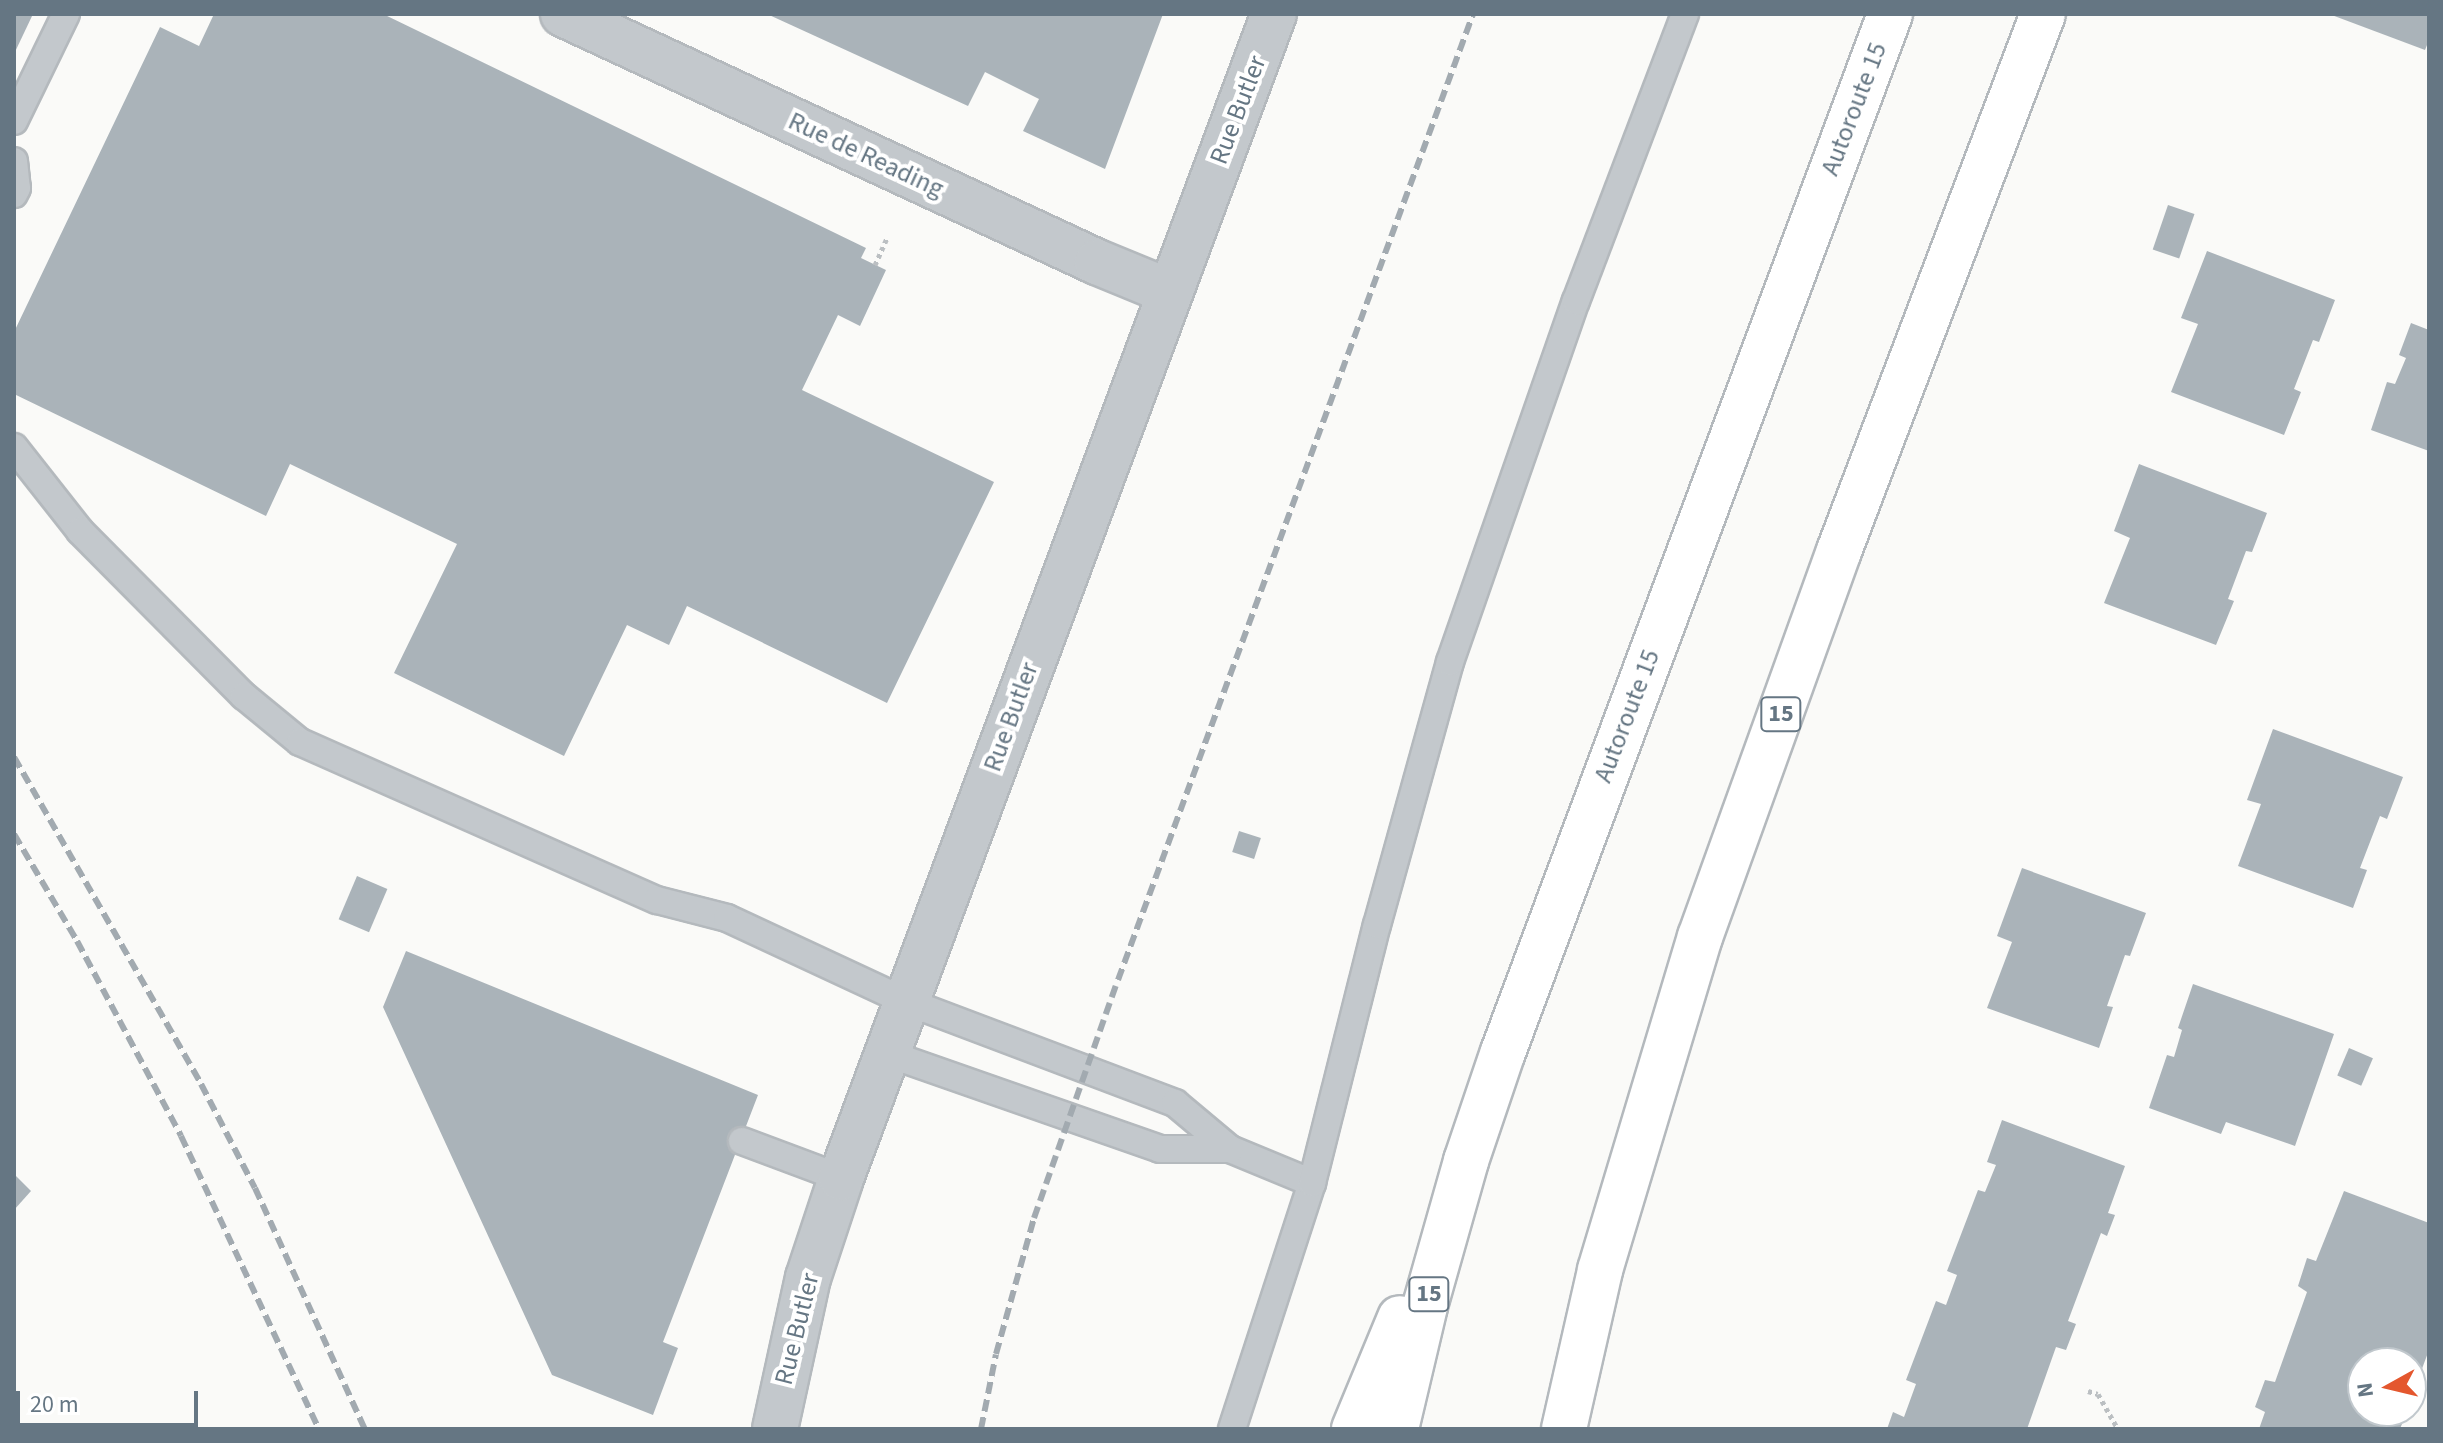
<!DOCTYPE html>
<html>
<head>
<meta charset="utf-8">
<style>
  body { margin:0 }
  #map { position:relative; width:2443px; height:1443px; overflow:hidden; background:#fafaf8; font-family:"Source Sans 3",sans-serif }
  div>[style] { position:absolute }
  .building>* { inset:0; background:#aab3b9; transform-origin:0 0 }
  .path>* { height:5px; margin-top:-2.5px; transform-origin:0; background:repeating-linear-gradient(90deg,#bbbfc2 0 4px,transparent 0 8px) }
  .roads { filter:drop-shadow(2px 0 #b4b9bd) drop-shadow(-2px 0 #b4b9bd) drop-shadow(0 2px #b4b9bd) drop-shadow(0 -2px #b4b9bd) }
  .service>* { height:26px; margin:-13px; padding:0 13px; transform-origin:13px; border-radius:13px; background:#c3c8cc }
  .minor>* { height:44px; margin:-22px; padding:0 22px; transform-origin:22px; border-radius:22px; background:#c3c8cc }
  .motorway>* { height:44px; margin:-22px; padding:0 22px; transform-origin:22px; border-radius:22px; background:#fff }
  .rail>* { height:6px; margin-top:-3px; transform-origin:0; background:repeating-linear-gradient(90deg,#a2aab0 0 12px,transparent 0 18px) }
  span { translate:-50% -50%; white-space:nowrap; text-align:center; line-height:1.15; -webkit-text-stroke:8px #fff; paint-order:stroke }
  .shield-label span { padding:2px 6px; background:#fff; border:2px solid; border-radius:6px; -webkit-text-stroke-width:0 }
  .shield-label { font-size:24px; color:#657683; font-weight:700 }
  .street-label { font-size:26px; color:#657683 }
  .frame { position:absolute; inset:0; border:16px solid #657683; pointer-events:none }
  .north { position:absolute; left:2347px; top:1347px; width:80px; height:80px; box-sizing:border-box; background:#fff; border:2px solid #c1c8cd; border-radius:50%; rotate:262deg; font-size:22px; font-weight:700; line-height:32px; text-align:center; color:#657683 }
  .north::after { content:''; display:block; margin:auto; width:28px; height:36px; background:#e4572e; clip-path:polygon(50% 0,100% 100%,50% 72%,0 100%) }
  .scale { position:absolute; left:16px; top:1391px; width:182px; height:36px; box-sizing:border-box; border:4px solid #657683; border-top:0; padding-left:10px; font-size:24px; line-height:28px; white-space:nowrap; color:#657683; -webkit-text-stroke:6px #fff; paint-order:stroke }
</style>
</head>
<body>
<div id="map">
  <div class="building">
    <div style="clip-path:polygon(14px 14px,33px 14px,14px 54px)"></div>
    <div style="clip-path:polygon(214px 14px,383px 14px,866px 248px,861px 258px,886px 270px,860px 326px,838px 315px,802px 390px,994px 482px,887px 703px,687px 606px,669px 645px,627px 625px,564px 756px,394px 673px,457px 544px,290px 464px,266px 516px,14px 394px,14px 332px,160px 27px,199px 46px)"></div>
    <div style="clip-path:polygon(767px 14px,1163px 14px,1105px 169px,1023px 131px,1039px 99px,985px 72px,968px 106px)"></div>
    <div style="clip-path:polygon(2329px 14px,2429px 14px,2429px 40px,2425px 50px)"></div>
    <div style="left:2168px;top:205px;width:28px;height:47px;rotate:19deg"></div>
    <div style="clip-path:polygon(2207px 251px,2335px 300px,2319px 342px,2313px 340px,2294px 389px,2301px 392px,2284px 435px,2171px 392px,2198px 324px,2181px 318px)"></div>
    <div style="clip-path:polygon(2411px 323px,2429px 330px,2429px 451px,2371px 430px,2387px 382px,2395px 384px,2406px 358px,2399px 355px)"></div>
    <div style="clip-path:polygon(2139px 464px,2267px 513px,2252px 552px,2246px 551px,2228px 599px,2234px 601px,2216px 645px,2104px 603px,2130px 538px,2114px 531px)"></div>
    <div style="clip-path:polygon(2273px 729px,2403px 777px,2387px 819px,2380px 816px,2360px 868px,2367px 870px,2353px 908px,2238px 866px,2261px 804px,2247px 800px)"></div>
    <div style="left:1239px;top:831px;width:23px;height:22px;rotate:18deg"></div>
    <div style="clip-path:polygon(2022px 868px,2146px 913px,2130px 956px,2125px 955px,2107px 1006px,2113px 1007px,2099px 1048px,1987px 1008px,2012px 942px,1997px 936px)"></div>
    <div style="left:357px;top:876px;width:33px;height:47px;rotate:23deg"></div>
    <div style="clip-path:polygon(406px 951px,758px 1095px,663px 1342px,678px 1348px,653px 1415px,552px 1375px,383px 1007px)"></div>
    <div style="clip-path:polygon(2193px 984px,2334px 1034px,2295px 1146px,2226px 1122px,2221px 1134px,2149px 1108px,2167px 1055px,2174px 1057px,2182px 1030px,2178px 1028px)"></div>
    <div style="left:2349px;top:1048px;width:26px;height:30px;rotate:23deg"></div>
    <div style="clip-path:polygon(2002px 1120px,2125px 1166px,2108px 1213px,2115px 1215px,2107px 1236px,2101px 1233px,2068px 1321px,2076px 1324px,2066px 1350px,2056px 1347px,2027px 1429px,1887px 1429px,1893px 1412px,1904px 1417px,1916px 1384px,1906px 1380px,1936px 1301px,1946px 1305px,1957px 1275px,1947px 1271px,1978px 1190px,1985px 1192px,1996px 1165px,1987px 1162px)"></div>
    <div style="clip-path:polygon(14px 1174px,31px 1191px,14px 1210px)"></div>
    <div style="clip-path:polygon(2344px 1191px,2429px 1223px,2429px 1350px,2411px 1398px,2411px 1363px,2363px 1363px,2363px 1411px,2407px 1411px,2400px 1429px,2259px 1429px,2265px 1412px,2255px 1407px,2265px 1380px,2275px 1382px,2307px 1292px,2298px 1286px,2307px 1258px,2316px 1261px)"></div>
  </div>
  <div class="path">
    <div style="left:875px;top:265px;width:30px;rotate:-66deg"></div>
    <div style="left:2088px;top:1391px;width:10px;rotate:17deg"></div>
    <div style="left:2098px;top:1394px;width:40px;rotate:60.3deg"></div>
  </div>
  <div class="roads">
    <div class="service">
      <div style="left:14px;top:121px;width:119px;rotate:-64.1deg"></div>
      <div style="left:14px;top:161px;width:27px;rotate:84deg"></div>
      <div style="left:17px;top:188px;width:7px;rotate:117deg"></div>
      <div style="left:14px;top:447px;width:107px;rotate:51.8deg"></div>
      <div style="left:80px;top:531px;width:233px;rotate:45.2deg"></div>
      <div style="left:244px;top:696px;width:72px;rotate:39.4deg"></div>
      <div style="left:300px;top:742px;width:390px;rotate:23.9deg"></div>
      <div style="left:657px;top:900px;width:72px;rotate:14.4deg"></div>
      <div style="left:727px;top:918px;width:196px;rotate:25deg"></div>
      <div style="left:905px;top:1001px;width:289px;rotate:20.7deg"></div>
      <div style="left:1175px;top:1103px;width:72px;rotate:39.9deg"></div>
      <div style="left:1230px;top:1149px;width:89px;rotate:22.5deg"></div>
      <div style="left:886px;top:1053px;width:290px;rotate:19.3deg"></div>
      <div style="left:1160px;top:1149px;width:70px"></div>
      <div style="left:742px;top:1141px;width:106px;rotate:20.5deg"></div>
      <div style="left:1232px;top:1429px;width:259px;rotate:-72deg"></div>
      <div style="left:1312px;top:1183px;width:266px;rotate:-75.9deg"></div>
      <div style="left:1377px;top:925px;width:273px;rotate:-74.5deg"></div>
      <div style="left:1450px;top:662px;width:382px;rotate:-70.8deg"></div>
      <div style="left:1576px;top:301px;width:307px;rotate:-69.2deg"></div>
    </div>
    <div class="minor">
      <div style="left:563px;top:14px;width:589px;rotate:24.91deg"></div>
      <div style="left:1097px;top:262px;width:79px;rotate:22.3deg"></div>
      <div style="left:775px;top:1429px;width:155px;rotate:-77.7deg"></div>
      <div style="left:808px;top:1278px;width:105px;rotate:-71.7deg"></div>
      <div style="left:841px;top:1178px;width:1242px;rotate:-69.6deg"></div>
    </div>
    <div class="motorway">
      <div style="left:1354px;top:1429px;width:120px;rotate:-67.5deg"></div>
      <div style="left:1396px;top:1429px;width:126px;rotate:-76.7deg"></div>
      <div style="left:1425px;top:1306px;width:151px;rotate:-74.2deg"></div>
      <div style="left:1466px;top:1161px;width:115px;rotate:-71.3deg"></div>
      <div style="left:1503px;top:1052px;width:1108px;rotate:-69.55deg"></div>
      <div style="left:1564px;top:1429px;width:163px;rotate:-77.2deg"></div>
      <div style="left:1600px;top:1270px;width:348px;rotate:-73.3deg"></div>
      <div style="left:1700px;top:937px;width:410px;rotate:-70.2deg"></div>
      <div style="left:1839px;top:551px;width:574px;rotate:-69.2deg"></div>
    </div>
  </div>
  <div class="rail">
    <div style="left:14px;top:757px;width:377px;rotate:60.2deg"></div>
    <div style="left:201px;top:1084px;width:117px;rotate:62.6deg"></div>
    <div style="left:255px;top:1188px;width:265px;rotate:65.5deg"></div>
    <div style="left:14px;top:834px;width:124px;rotate:59.5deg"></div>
    <div style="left:77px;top:941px;width:221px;rotate:61.9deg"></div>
    <div style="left:181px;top:1136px;width:324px;rotate:64.8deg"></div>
    <div style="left:981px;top:1429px;width:76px;rotate:-78.7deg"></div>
    <div style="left:996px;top:1354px;width:141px;rotate:-74.4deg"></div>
    <div style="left:1034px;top:1218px;width:252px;rotate:-70.6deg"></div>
    <div style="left:1118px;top:980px;width:1029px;rotate:-69.82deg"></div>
  </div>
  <div class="shield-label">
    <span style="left:1781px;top:714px">15</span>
    <span style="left:1429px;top:1294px">15</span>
  </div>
  <div class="street-label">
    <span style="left:1854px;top:109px;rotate:-69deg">Autoroute 15</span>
    <span style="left:1238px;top:110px;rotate:-69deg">Rue Butler</span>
    <span style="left:866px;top:155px;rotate:25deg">Rue de Reading</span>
    <span style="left:1627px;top:716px;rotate:-69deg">Autoroute 15</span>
    <span style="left:1011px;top:717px;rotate:-70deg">Rue Butler</span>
    <span style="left:797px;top:1329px;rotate:-76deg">Rue Butler</span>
  </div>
  <div class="frame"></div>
  <div class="north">N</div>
  <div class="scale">20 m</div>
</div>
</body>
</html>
